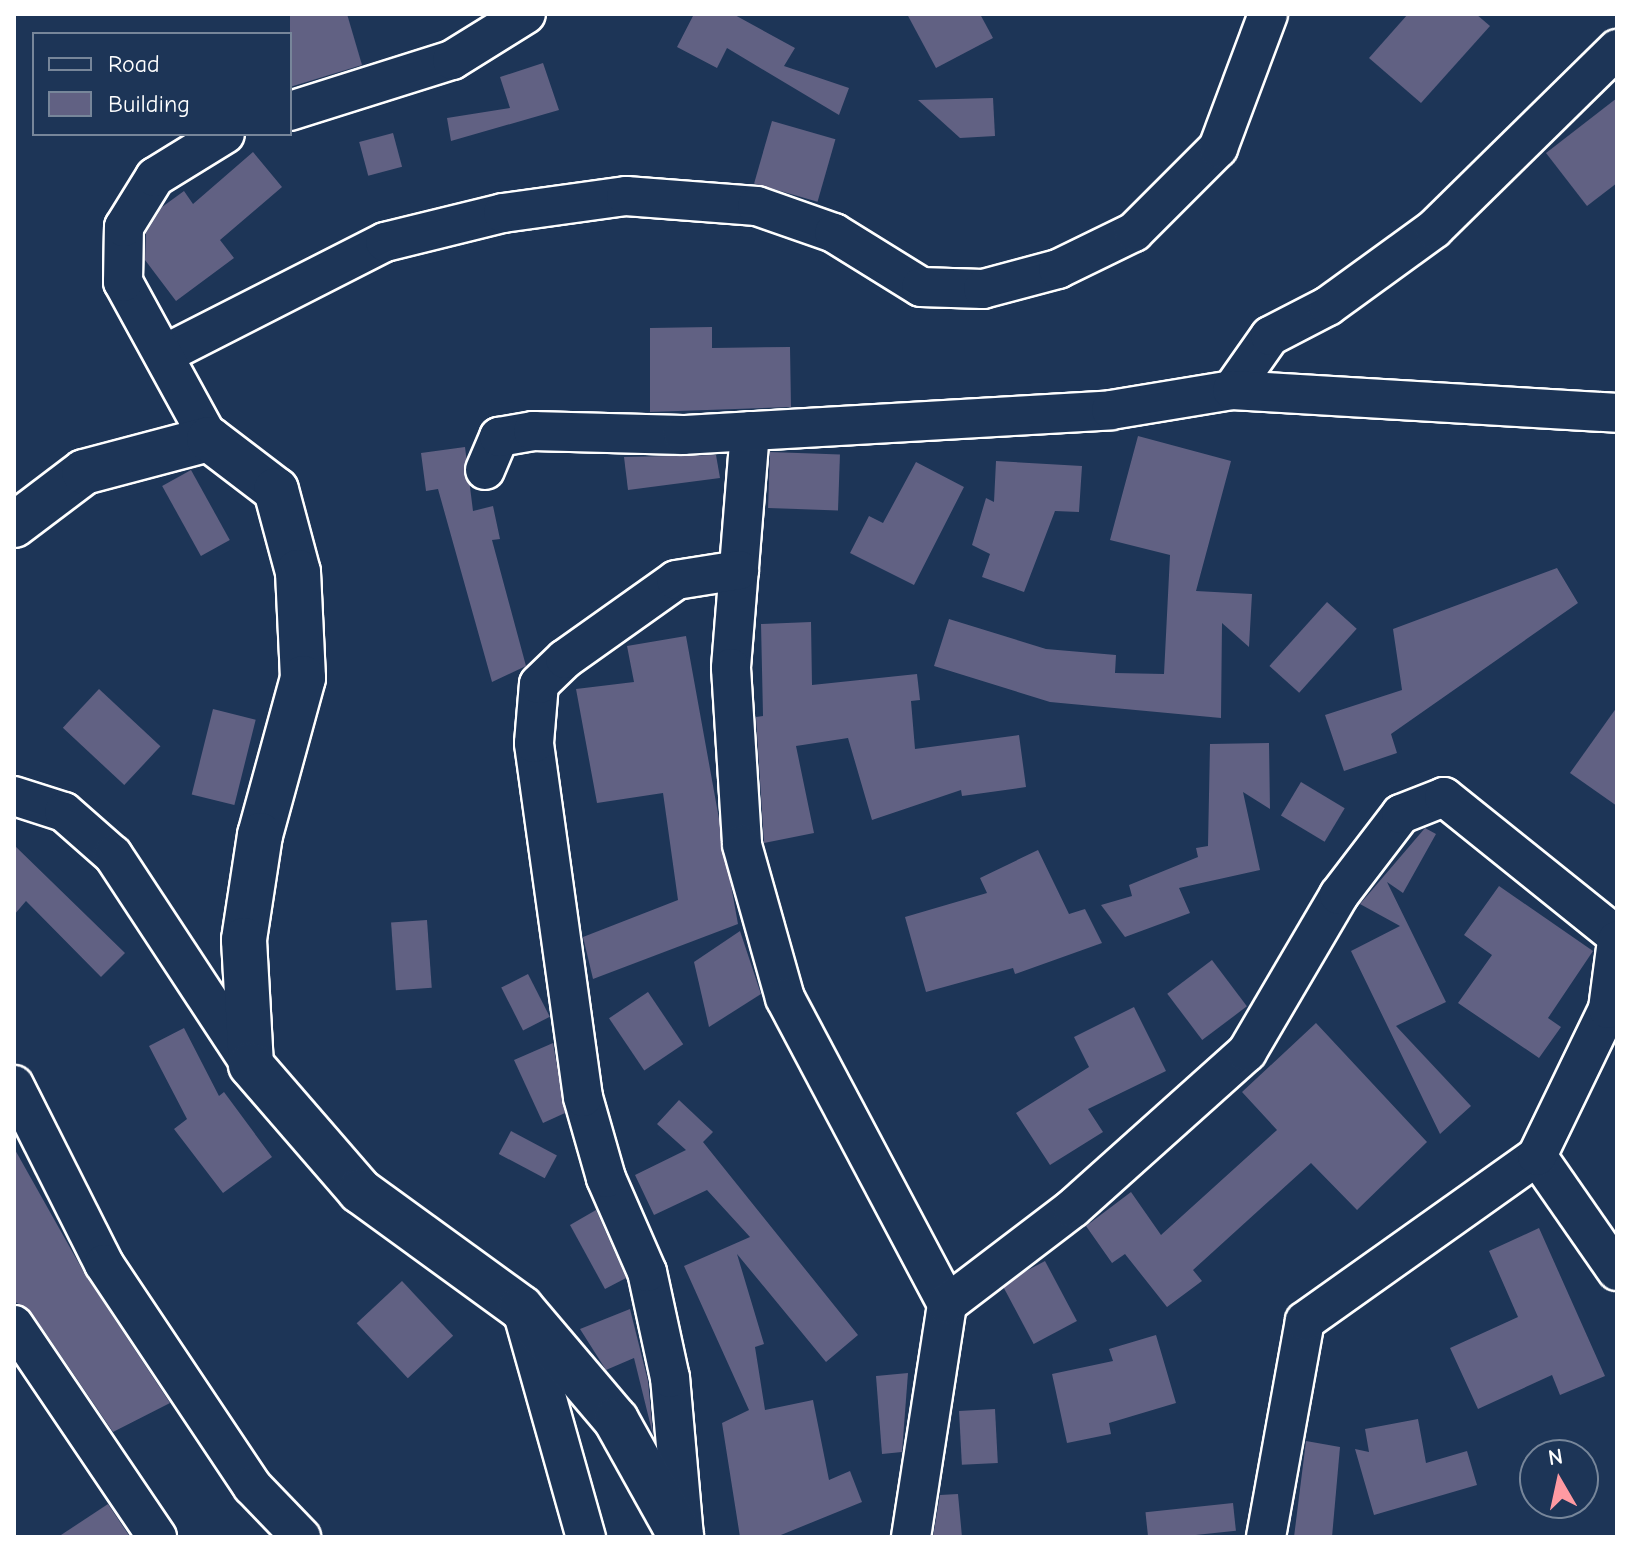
<!DOCTYPE html>
<html>
<head>
<meta charset="utf-8">
<style>
  body { margin:0 }
  #map { position:relative; width:1631px; height:1551px; overflow:hidden; background:#1d3557; font-family:"Comic Neue",sans-serif }
  div>[style] { position:absolute }
  .building>* { inset:0; background:#616183; transform-origin:0 0 }
  .roads { filter:drop-shadow(2px 0 #fff) drop-shadow(-2px 0 #fff) drop-shadow(0 2px #fff) drop-shadow(0 -2px #fff) }
  .minor>* { height:38px; margin:-19px; padding:0 19px; transform-origin:19px; border-radius:19px; background:#1d3557 }
  .major>* { height:44px; margin:-22px; padding:0 22px; transform-origin:22px; border-radius:22px; background:#1d3557 }
  span { translate:-50% -50%; white-space:nowrap; text-align:center; line-height:1.15; -webkit-text-stroke:6px #1d3557; paint-order:stroke }
  .frame { position:absolute; inset:0; border:16px solid #fff; pointer-events:none }
  .legend { position:absolute; left:32px; top:32px; width:260px; height:104px; box-sizing:border-box; background:#1d3557; border:2px solid #77869a; margin:0; padding:10px 14px; list-style:none; font-size:24px; color:#fff }
  .legend li { display:flex; align-items:center; gap:16px; height:40px }
  .legend b { width:40px; border:2px solid #77869a }
  .north { position:absolute; left:1519px; top:1439px; width:80px; height:80px; box-sizing:border-box; background:#1d3557; border:2px solid #77869a; border-radius:50%; rotate:351deg; font-size:22px; font-weight:700; line-height:32px; text-align:center; color:#fff }
  .north::after { content:''; display:block; margin:auto; width:28px; height:36px; background:#ff9aa2; clip-path:polygon(50% 0,100% 100%,50% 72%,0 100%) }
</style>
</head>
<body>
<div id="map">
  <div class="building">
    <div style="clip-path:polygon(290px 14px,347px 14px,362px 65px,290px 87px)"></div>
    <div style="clip-path:polygon(694px 14px,733px 14px,795px 48px,784px 66px,849px 88px,839px 115px,727px 48px,717px 68px,677px 47px)"></div>
    <div style="clip-path:polygon(907px 14px,980px 14px,993px 38px,936px 68px)"></div>
    <div style="clip-path:polygon(1408px 14px,1476px 14px,1490px 26px,1421px 103px,1369px 58px)"></div>
    <div style="clip-path:polygon(543px 63px,559px 110px,451px 141px,447px 118px,510px 108px,500px 77px)"></div>
    <div style="clip-path:polygon(993px 98px,995px 136px,960px 138px,918px 100px)"></div>
    <div style="clip-path:polygon(1617px 98px,1617px 183px,1587px 206px,1546px 153px)"></div>
    <div style="left:772px;top:121px;width:66px;height:65px;rotate:16deg"></div>
    <div style="left:393px;top:133px;width:35px;height:35px;rotate:75deg"></div>
    <div style="clip-path:polygon(253px 152px,282px 187px,220px 240px,234px 258px,176px 301px,145px 260px,146px 233px,162px 207px,184px 191px,193px 204px)"></div>
    <div style="clip-path:polygon(712px 327px,712px 348px,790px 347px,791px 407px,650px 412px,650px 328px)"></div>
    <div style="clip-path:polygon(1138px 436px,1231px 461px,1196px 591px,1252px 594px,1249px 647px,1222px 623px,1221px 718px,1050px 702px,934px 666px,949px 619px,1046px 649px,1116px 655px,1115px 673px,1164px 674px,1170px 555px,1110px 540px)"></div>
    <div style="clip-path:polygon(465px 447px,473px 511px,493px 506px,500px 539px,492px 540px,526px 666px,492px 682px,438px 489px,426px 491px,421px 453px)"></div>
    <div style="left:770px;top:452px;width:70px;height:56px;rotate:2deg"></div>
    <div style="clip-path:polygon(716px 455px,720px 478px,628px 490px,624px 457px)"></div>
    <div style="clip-path:polygon(996px 461px,1082px 466px,1079px 512px,1055px 511px,1024px 592px,982px 577px,990px 554px,972px 545px,986px 498px,994px 502px)"></div>
    <div style="clip-path:polygon(916px 462px,964px 487px,914px 585px,850px 553px,869px 516px,883px 523px)"></div>
    <div style="left:191px;top:470px;width:80px;height:33px;rotate:61deg"></div>
    <div style="clip-path:polygon(1557px 568px,1578px 603px,1391px 734px,1397px 753px,1344px 771px,1325px 715px,1402px 690px,1393px 629px)"></div>
    <div style="left:1327px;top:602px;width:40px;height:86px;rotate:42deg"></div>
    <div style="clip-path:polygon(811px 622px,812px 685px,917px 674px,920px 700px,911px 701px,915px 749px,1019px 735px,1026px 787px,962px 796px,961px 790px,872px 820px,848px 738px,796px 746px,814px 833px,764px 843px,756px 717px,763px 716px,761px 624px)"></div>
    <div style="clip-path:polygon(686px 636px,738px 924px,593px 979px,583px 937px,678px 900px,663px 793px,597px 803px,576px 689px,634px 682px,627px 646px)"></div>
    <div style="left:99px;top:689px;width:84px;height:53px;rotate:43deg"></div>
    <div style="clip-path:polygon(1617px 707px,1617px 806px,1570px 773px)"></div>
    <div style="left:213px;top:709px;width:44px;height:88px;rotate:14deg"></div>
    <div style="clip-path:polygon(1269px 743px,1270px 809px,1243px 792px,1260px 870px,1179px 888px,1190px 913px,1125px 937px,1101px 905px,1132px 896px,1129px 885px,1198px 857px,1196px 848px,1208px 846px,1210px 744px)"></div>
    <div style="left:1301px;top:782px;width:51px;height:39px;rotate:31deg"></div>
    <div style="clip-path:polygon(1425px 828px,1436px 834px,1403px 893px,1387px 882px,1446px 1002px,1396px 1026px,1471px 1106px,1440px 1134px,1351px 951px,1400px 926px,1360px 904px)"></div>
    <div style="clip-path:polygon(14px 845px,125px 953px,101px 977px,26px 901px,14px 915px)"></div>
    <div style="clip-path:polygon(1038px 850px,1069px 914px,1085px 909px,1102px 943px,1015px 974px,1013px 968px,926px 992px,905px 917px,987px 893px,980px 878px)"></div>
    <div style="clip-path:polygon(1499px 886px,1593px 951px,1548px 1018px,1561px 1027px,1539px 1058px,1458px 1003px,1492px 955px,1464px 935px)"></div>
    <div style="left:427px;top:920px;width:68px;height:36px;rotate:86deg"></div>
    <div style="clip-path:polygon(740px 931px,761px 994px,709px 1027px,694px 962px)"></div>
    <div style="left:1212px;top:960px;width:58px;height:56px;rotate:53deg"></div>
    <div style="left:528px;top:974px;width:48px;height:30px;rotate:63deg"></div>
    <div style="left:648px;top:992px;width:63px;height:47px;rotate:56deg"></div>
    <div style="clip-path:polygon(1134px 1007px,1166px 1071px,1088px 1109px,1103px 1132px,1050px 1165px,1016px 1113px,1089px 1067px,1074px 1037px)"></div>
    <div style="clip-path:polygon(1316px 1023px,1427px 1142px,1357px 1210px,1311px 1163px,1193px 1270px,1202px 1281px,1167px 1307px,1125px 1254px,1112px 1263px,1086px 1226px,1131px 1192px,1161px 1235px,1277px 1130px,1242px 1092px)"></div>
    <div style="clip-path:polygon(184px 1028px,219px 1096px,224px 1092px,272px 1157px,223px 1193px,174px 1129px,187px 1119px,149px 1046px)"></div>
    <div style="clip-path:polygon(553px 1043px,565px 1113px,543px 1123px,514px 1060px)"></div>
    <div style="clip-path:polygon(679px 1100px,713px 1132px,703px 1142px,858px 1335px,826px 1362px,737px 1254px,764px 1344px,755px 1347px,765px 1410px,813px 1400px,829px 1480px,850px 1471px,862px 1502px,776px 1537px,740px 1537px,722px 1423px,749px 1410px,684px 1266px,750px 1237px,707px 1190px,654px 1215px,635px 1175px,686px 1150px,657px 1124px)"></div>
    <div style="left:511px;top:1131px;width:52px;height:26px;rotate:28deg"></div>
    <div style="clip-path:polygon(14px 1148px,86px 1276px,170px 1403px,113px 1432px,32px 1313px,14px 1301px)"></div>
    <div style="clip-path:polygon(596px 1210px,626px 1278px,605px 1289px,570px 1225px)"></div>
    <div style="clip-path:polygon(1539px 1228px,1605px 1376px,1560px 1395px,1552px 1375px,1478px 1409px,1450px 1348px,1518px 1317px,1489px 1251px)"></div>
    <div style="left:1045px;top:1261px;width:68px;height:49px;rotate:62deg"></div>
    <div style="left:402px;top:1281px;width:75px;height:62px;rotate:47deg"></div>
    <div style="clip-path:polygon(630px 1309px,648px 1381px,653px 1435px,634px 1358px,606px 1370px,580px 1329px)"></div>
    <div style="clip-path:polygon(1156px 1335px,1176px 1403px,1109px 1423px,1111px 1434px,1067px 1443px,1052px 1374px,1113px 1361px,1109px 1349px)"></div>
    <div style="clip-path:polygon(908px 1373px,902px 1452px,882px 1454px,876px 1376px)"></div>
    <div style="left:995px;top:1409px;width:54px;height:36px;rotate:87deg"></div>
    <div style="clip-path:polygon(1418px 1419px,1426px 1463px,1467px 1451px,1477px 1485px,1374px 1515px,1355px 1449px,1369px 1452px,1365px 1429px)"></div>
    <div style="clip-path:polygon(1306px 1441px,1340px 1447px,1332px 1537px,1294px 1537px)"></div>
    <div style="clip-path:polygon(958px 1494px,962px 1537px,933px 1537px,940px 1495px)"></div>
    <div style="left:1233px;top:1503px;width:28px;height:88px;rotate:84deg"></div>
    <div style="clip-path:polygon(108px 1504px,130px 1537px,58px 1537px)"></div>
  </div>
  <div class="roads">
    <div class="minor">
      <div style="left:290px;top:111px;width:170px;rotate:-17.5deg"></div>
      <div style="left:452px;top:60px;width:87px;rotate:-31.9deg"></div>
      <div style="left:165px;top:354px;width:247px;rotate:-27deg"></div>
      <div style="left:385px;top:242px;width:122px;rotate:-13.8deg"></div>
      <div style="left:503px;top:213px;width:124px;rotate:-7.9deg"></div>
      <div style="left:626px;top:196px;width:131px;rotate:4.4deg"></div>
      <div style="left:757px;top:206px;width:82px;rotate:19.3deg"></div>
      <div style="left:834px;top:233px;width:102px;rotate:31.8deg"></div>
      <div style="left:921px;top:287px;width:62px;rotate:1.8deg"></div>
      <div style="left:983px;top:289px;width:78px;rotate:-14.9deg"></div>
      <div style="left:1058px;top:269px;width:85px;rotate:-26deg"></div>
      <div style="left:1134px;top:232px;width:119px;rotate:-45deg"></div>
      <div style="left:1218px;top:148px;width:143px;rotate:-69.5deg"></div>
      <div style="left:1232px;top:390px;width:66px;rotate:-54.9deg"></div>
      <div style="left:1270px;top:336px;width:65px;rotate:-27.3deg"></div>
      <div style="left:1328px;top:306px;width:131px;rotate:-36deg"></div>
      <div style="left:1434px;top:229px;width:257px;rotate:-44.5deg"></div>
      <div style="left:750px;top:431px;width:238px;rotate:94.6deg"></div>
      <div style="left:731px;top:668px;width:177px;rotate:86.4deg"></div>
      <div style="left:742px;top:845px;width:159px;rotate:74.3deg"></div>
      <div style="left:785px;top:998px;width:346px;rotate:62.1deg"></div>
      <div style="left:209px;top:439px;width:179px;rotate:-118.7deg"></div>
      <div style="left:123px;top:282px;width:55px;rotate:-89deg"></div>
      <div style="left:124px;top:227px;width:59px;rotate:-58.2deg"></div>
      <div style="left:155px;top:177px;width:82px;rotate:-31.6deg"></div>
      <div style="left:485px;top:470px;width:36px;rotate:-67deg"></div>
      <div style="left:499px;top:437px;width:35px;rotate:-10deg"></div>
      <div style="left:533px;top:431px;width:150px;rotate:1.5deg"></div>
      <div style="left:683px;top:435px;width:429px;rotate:-3.3deg"></div>
      <div style="left:1111px;top:410px;width:123px;rotate:-9.4deg"></div>
      <div style="left:1232px;top:390px;width:386px;rotate:3.4deg"></div>
      <div style="left:14px;top:796px;width:52px;rotate:17.7deg"></div>
      <div style="left:64px;top:812px;width:65px;rotate:41.3deg"></div>
      <div style="left:113px;top:855px;width:251px;rotate:56.7deg"></div>
      <div style="left:14px;top:1085px;width:200px;rotate:63.3deg"></div>
      <div style="left:104px;top:1264px;width:267px;rotate:56.3deg"></div>
      <div style="left:252px;top:1486px;width:71px;rotate:46.1deg"></div>
      <div style="left:1537px;top:1156px;width:140px;rotate:55.2deg"></div>
      <div style="left:522px;top:1310px;width:236px;rotate:74.3deg"></div>
      <div style="left:14px;top:1325px;width:256px;rotate:56deg"></div>
      <div style="left:684px;top:1537px;width:160px;rotate:-95deg"></div>
      <div style="left:670px;top:1378px;width:108px;rotate:-102.2deg"></div>
      <div style="left:647px;top:1272px;width:103px;rotate:-113.6deg"></div>
      <div style="left:606px;top:1178px;width:84px;rotate:-105.9deg"></div>
      <div style="left:583px;top:1097px;width:357px;rotate:-97.9deg"></div>
      <div style="left:534px;top:743px;width:59px;rotate:-85.2deg"></div>
      <div style="left:539px;top:684px;width:36px;rotate:-44deg"></div>
      <div style="left:565px;top:659px;width:136px;rotate:-35.4deg"></div>
      <div style="left:676px;top:580px;width:64px;rotate:-9deg"></div>
      <div style="left:911px;top:1537px;width:236px;rotate:-81.2deg"></div>
      <div style="left:947px;top:1304px;width:158px;rotate:-37.3deg"></div>
      <div style="left:1073px;top:1208px;width:234px;rotate:-41.9deg"></div>
      <div style="left:1247px;top:1052px;width:182px;rotate:-59.6deg"></div>
      <div style="left:1339px;top:895px;width:102px;rotate:-52.6deg"></div>
      <div style="left:1401px;top:814px;width:46px;rotate:-21.6deg"></div>
      <div style="left:1444px;top:797px;width:222px;rotate:38.8deg"></div>
      <div style="left:1266px;top:1537px;width:219px;rotate:-79.8deg"></div>
      <div style="left:1305px;top:1321px;width:285px;rotate:-35.4deg"></div>
      <div style="left:1537px;top:1156px;width:163px;rotate:-64.2deg"></div>
      <div style="left:1608px;top:1009px;width:69px;rotate:-82.5deg"></div>
    </div>
    <div class="major">
      <div style="left:14px;top:525px;width:88px;rotate:-37.1deg"></div>
      <div style="left:84px;top:472px;width:129px;rotate:-14.8deg"></div>
      <div style="left:209px;top:439px;width:84px;rotate:37.3deg"></div>
      <div style="left:276px;top:490px;width:85px;rotate:75deg"></div>
      <div style="left:298px;top:572px;width:106px;rotate:87.3deg"></div>
      <div style="left:303px;top:678px;width:163px;rotate:105.3deg"></div>
      <div style="left:260px;top:835px;width:106px;rotate:98.7deg"></div>
      <div style="left:244px;top:940px;width:125px;rotate:86.8deg"></div>
      <div style="left:251px;top:1065px;width:167px;rotate:49.1deg"></div>
      <div style="left:360px;top:1191px;width:199px;rotate:36deg"></div>
      <div style="left:521px;top:1308px;width:147px;rotate:49.7deg"></div>
      <div style="left:616px;top:1420px;width:134px;rotate:60.9deg"></div>
    </div>
  </div>
  <div class="frame"></div>
  <ul class="legend">
  <li><b style="height:10px;background:#1d3557"></b>Road</li>
  <li><b style="height:22px;background:#616183"></b>Building</li>
  </ul>
  <div class="north">N</div>
</div>
</body>
</html>
